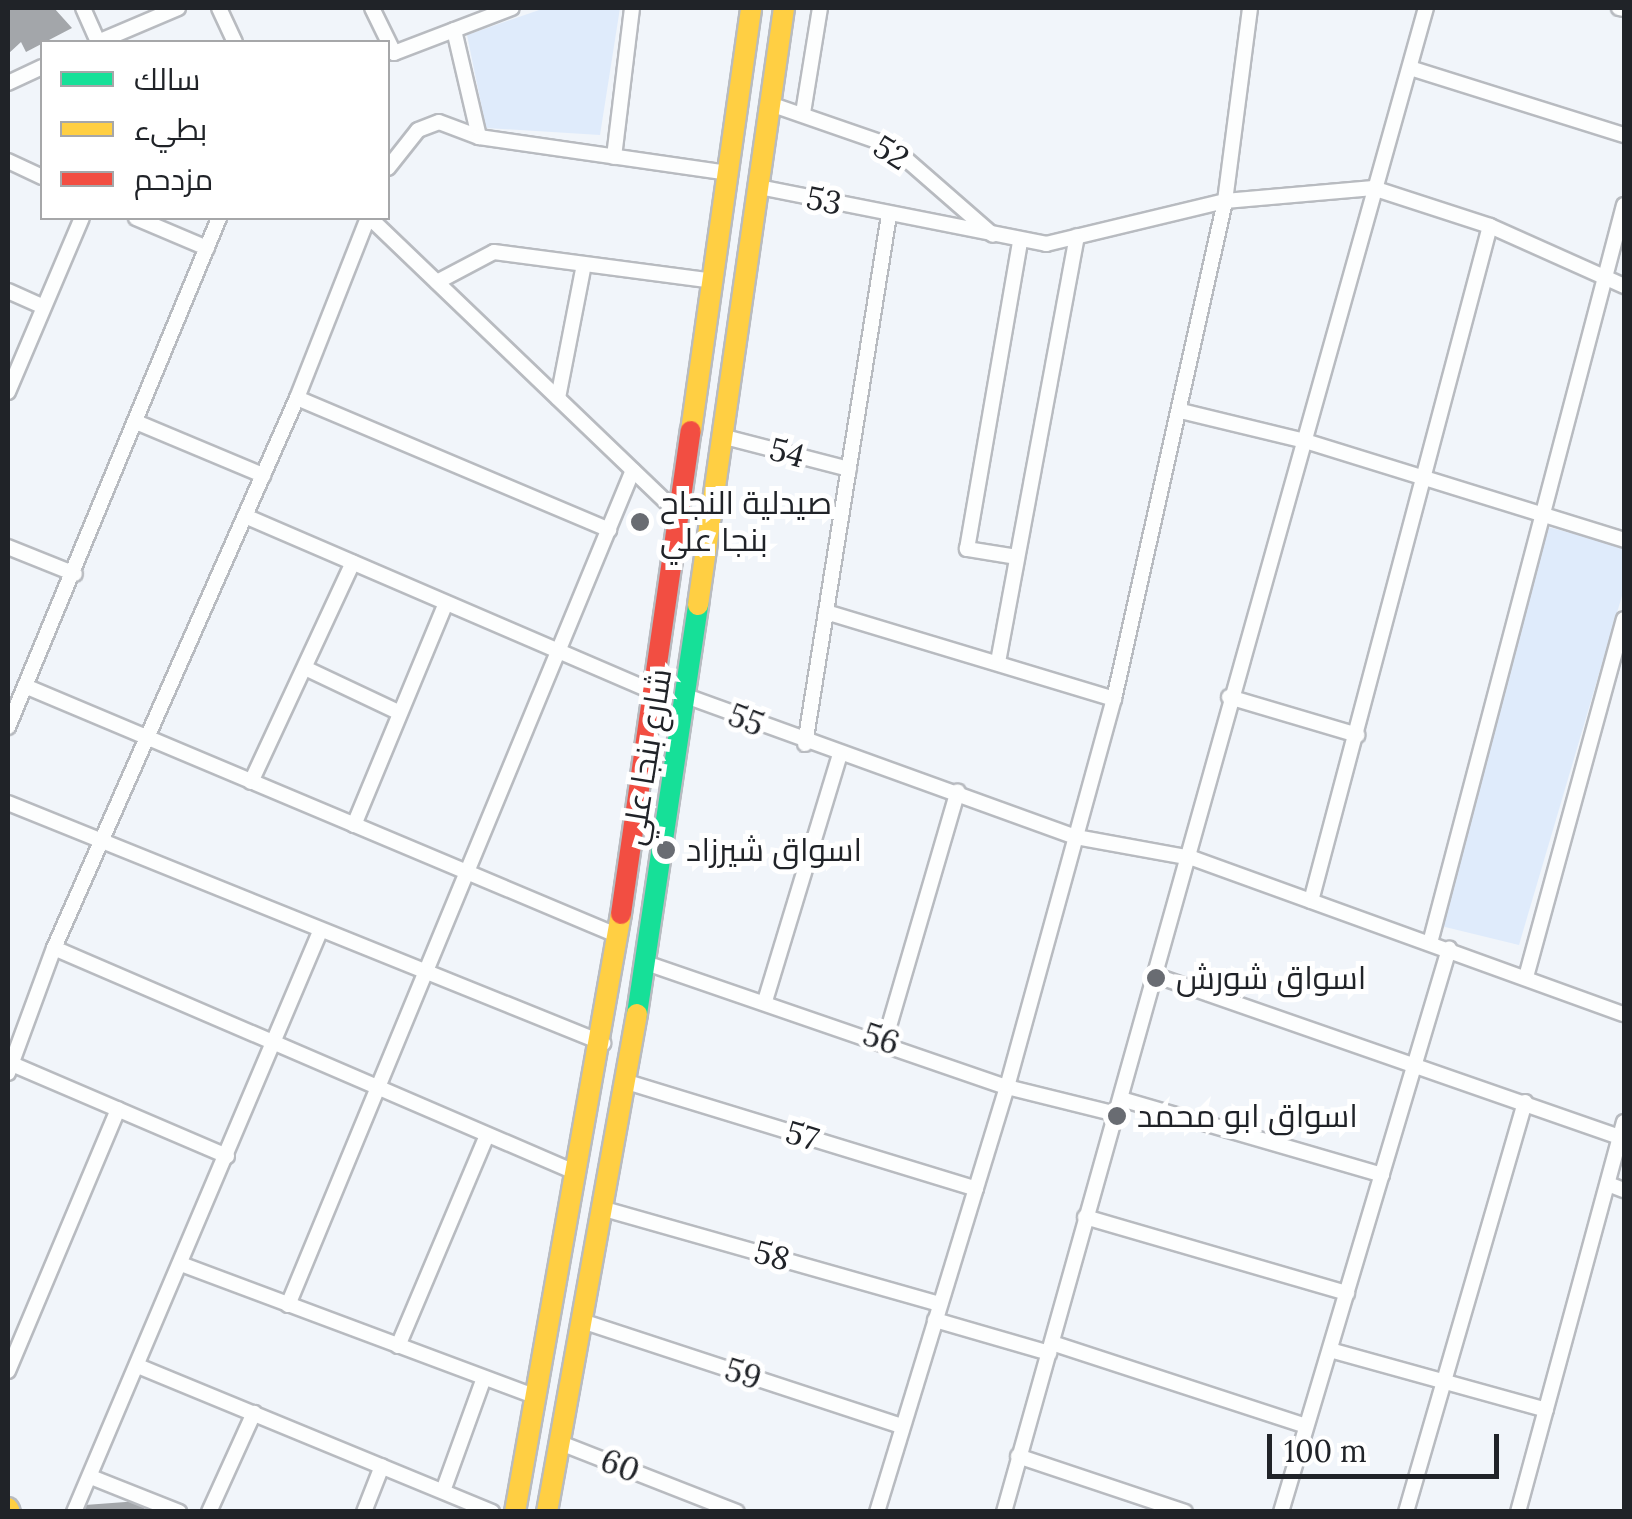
<!DOCTYPE html>
<html>
<head>
<meta charset="utf-8">
<style>
  body { margin:0 }
  #map { position:relative; width:1632px; height:1519px; overflow:hidden; background:#f1f5fa; font-family:Lora,Cairo,serif }
  div>[style] { position:absolute }
  .green>* { inset:0; background:#dfebfb }
  .building>* { inset:0; background:#a3a6aa }
  .roads { filter:drop-shadow(2px 0 #b8bbc0) drop-shadow(-2px 0 #b8bbc0) drop-shadow(0 2px #b8bbc0) drop-shadow(0 -2px #b8bbc0) }
  .street>* { height:14px; margin:-7px; padding:0 7px; transform-origin:7px; border-radius:7px; background:#fdfefe }
  .fast>* { height:20px; margin:-10px; padding:0 10px; transform-origin:10px; border-radius:10px; background:#16e098 }
  .slow>* { height:20px; margin:-10px; padding:0 10px; transform-origin:10px; border-radius:10px; background:#ffcf43 }
  .jam>* { height:20px; margin:-10px; padding:0 10px; transform-origin:10px; border-radius:10px; background:#f24e42 }
  .dots>* { width:28px; height:28px; translate:-50% -50%; box-sizing:border-box; border:5px solid #fff; border-radius:50% }
  span { translate:-50% -50%; white-space:nowrap; text-align:center; line-height:1.15; -webkit-text-stroke:10px #fff; paint-order:stroke }
  .street-label { font-size:32px; color:#202328 }
  .poi-label { font-size:32px; color:#202328 }
  .left { translate:0 -50%; text-align:left }
  .frame { position:absolute; inset:0; border:10px solid #202328; pointer-events:none }
  .legend { position:absolute; left:40px; top:40px; width:350px; height:180px; box-sizing:border-box; background:#fff; border:2px solid #a6a7a9; margin:0; padding:12px 18px; list-style:none; font-size:30px; color:#202328 }
  .legend li { display:flex; align-items:center; gap:20px; height:50px }
  .legend b { width:50px; border:2px solid #a6a7a9 }
  .scale { position:absolute; left:1267px; top:1434px; width:232px; height:45px; box-sizing:border-box; border:5px solid #202328; border-top:0; padding-left:12px; font-size:30px; line-height:35px; white-space:nowrap; color:#202328; -webkit-text-stroke:8px #fff; paint-order:stroke }
</style>
</head>
<body>
<div id="map">
  <div class="green">
    <div style="clip-path:polygon(545px 8px,620px 8px,600px 135px,486px 128px,467px 35px)"></div>
    <div style="clip-path:polygon(1544px 526px,1624px 547px,1624px 589px,1519px 945px,1441px 926px)"></div>
  </div>
  <div class="building">
    <div style="clip-path:polygon(8px 8px,54px 8px,72px 28px,26px 52px,21px 42px,8px 54px)"></div>
    <div style="clip-path:polygon(139px 1501px,147px 1512px,81px 1512px,85px 1505px)"></div>
  </div>
  <div class="roads">
    <div class="street">
      <div style="left:83px;top:8px;width:37px;rotate:66deg"></div>
      <div style="left:219px;top:8px;width:38px;rotate:65deg"></div>
      <div style="left:372px;top:8px;width:50px;rotate:63.9deg"></div>
      <div style="left:394px;top:53px;width:126px;rotate:-20.9deg"></div>
      <div style="left:1619px;top:8px;width:5px;rotate:11deg"></div>
      <div style="left:454px;top:30px;width:110px;rotate:76.8deg"></div>
      <div style="left:98px;top:42px;width:87px;rotate:-23deg"></div>
      <div style="left:1410px;top:68px;width:224px;rotate:17.4deg"></div>
      <div style="left:8px;top:83px;width:38px;rotate:-25deg"></div>
      <div style="left:770px;top:104px;width:128px;rotate:19.1deg"></div>
      <div style="left:891px;top:146px;width:135px;rotate:41.1deg"></div>
      <div style="left:803px;top:113px;width:106px;rotate:-80.8deg"></div>
      <div style="left:614px;top:157px;width:150px;rotate:-83.1deg"></div>
      <div style="left:8px;top:161px;width:38px;rotate:25deg"></div>
      <div style="left:388px;top:168px;width:48px;rotate:-51.7deg"></div>
      <div style="left:418px;top:130px;width:22px;rotate:-21deg"></div>
      <div style="left:439px;top:122px;width:43px;rotate:20.6deg"></div>
      <div style="left:479px;top:137px;width:253px;rotate:8.2deg"></div>
      <div style="left:759px;top:187px;width:293px;rotate:11.2deg"></div>
      <div style="left:1046px;top:244px;width:184px;rotate:-13.5deg"></div>
      <div style="left:1225px;top:201px;width:149px;rotate:-5deg"></div>
      <div style="left:1373px;top:188px;width:123px;rotate:18deg"></div>
      <div style="left:1490px;top:226px;width:147px;rotate:24.1deg"></div>
      <div style="left:136px;top:218px;width:77px;rotate:22.9deg"></div>
      <div style="left:370px;top:218px;width:429px;rotate:43.8deg"></div>
      <div style="left:437px;top:282px;width:64px;rotate:-27.8deg"></div>
      <div style="left:494px;top:252px;width:222px;rotate:7.5deg"></div>
      <div style="left:8px;top:291px;width:39px;rotate:24deg"></div>
      <div style="left:8px;top:392px;width:189px;rotate:-67deg"></div>
      <div style="left:297px;top:398px;width:339px;rotate:22.9deg"></div>
      <div style="left:558px;top:398px;width:136px;rotate:-79deg"></div>
      <div style="left:1181px;top:411px;width:128px;rotate:13.6deg"></div>
      <div style="left:1305px;top:441px;width:334px;rotate:17.2deg"></div>
      <div style="left:136px;top:422px;width:138px;rotate:22.7deg"></div>
      <div style="left:725px;top:437px;width:128px;rotate:14.5deg"></div>
      <div style="left:245px;top:516px;width:445px;rotate:23.3deg"></div>
      <div style="left:8px;top:547px;width:72px;rotate:21.9deg"></div>
      <div style="left:1017px;top:557px;width:51px;rotate:-170.9deg"></div>
      <div style="left:967px;top:549px;width:312px;rotate:-80.2deg"></div>
      <div style="left:826px;top:612px;width:301px;rotate:16.8deg"></div>
      <div style="left:998px;top:662px;width:433px;rotate:-79.5deg"></div>
      <div style="left:305px;top:668px;width:105px;rotate:25.3deg"></div>
      <div style="left:25px;top:686px;width:644px;rotate:22.83deg"></div>
      <div style="left:686px;top:696px;width:415px;rotate:19.9deg"></div>
      <div style="left:1076px;top:837px;width:118px;rotate:10.3deg"></div>
      <div style="left:1192px;top:858px;width:459px;rotate:19.9deg"></div>
      <div style="left:1229px;top:697px;width:134px;rotate:16.5deg"></div>
      <div style="left:8px;top:727px;width:551px;rotate:-67.48deg"></div>
      <div style="left:805px;top:744px;width:536px;rotate:-80.98deg"></div>
      <div style="left:251px;top:782px;width:242px;rotate:-65.1deg"></div>
      <div style="left:8px;top:803px;width:642px;rotate:21.97deg"></div>
      <div style="left:354px;top:825px;width:240px;rotate:-67.5deg"></div>
      <div style="left:1311px;top:901px;width:698px;rotate:-75.15deg"></div>
      <div style="left:1430px;top:943px;width:763px;rotate:-75.27deg"></div>
      <div style="left:54px;top:948px;width:569px;rotate:23.28deg"></div>
      <div style="left:646px;top:963px;width:382px;rotate:19deg"></div>
      <div style="left:1007px;top:1087px;width:112px;rotate:13.9deg"></div>
      <div style="left:1157px;top:976px;width:490px;rotate:19.2deg"></div>
      <div style="left:1526px;top:977px;width:371px;rotate:-74.7deg"></div>
      <div style="left:765px;top:1001px;width:258px;rotate:-73.1deg"></div>
      <div style="left:885px;top:1040px;width:259px;rotate:-73.7deg"></div>
      <div style="left:12px;top:1064px;width:234px;rotate:23.2deg"></div>
      <div style="left:8px;top:1073px;width:133px;rotate:-69.8deg"></div>
      <div style="left:54px;top:948px;width:601px;rotate:-66.16deg"></div>
      <div style="left:297px;top:398px;width:193px;rotate:-68.5deg"></div>
      <div style="left:627px;top:1082px;width:365px;rotate:17deg"></div>
      <div style="left:1121px;top:1099px;width:272px;rotate:16.2deg"></div>
      <div style="left:1608px;top:1184px;width:17px;rotate:21deg"></div>
      <div style="left:604px;top:1209px;width:348px;rotate:15.8deg"></div>
      <div style="left:1085px;top:1217px;width:273px;rotate:16.2deg"></div>
      <div style="left:181px;top:1264px;width:379px;rotate:20.5deg"></div>
      <div style="left:288px;top:1305px;width:903px;rotate:-67.55deg"></div>
      <div style="left:935px;top:1320px;width:119px;rotate:16.1deg"></div>
      <div style="left:585px;top:1322px;width:334px;rotate:18.2deg"></div>
      <div style="left:1052px;top:1343px;width:267px;rotate:18.1deg"></div>
      <div style="left:398px;top:1346px;width:229px;rotate:-67.1deg"></div>
      <div style="left:1330px;top:1350px;width:224px;rotate:15.5deg"></div>
      <div style="left:138px;top:1366px;width:383px;rotate:22.4deg"></div>
      <div style="left:8px;top:1371px;width:284px;rotate:-67.2deg"></div>
      <div style="left:558px;top:1442px;width:192px;rotate:21.4deg"></div>
      <div style="left:1018px;top:1456px;width:176px;rotate:18.5deg"></div>
      <div style="left:91px;top:1477px;width:95px;rotate:21.7deg"></div>
      <div style="left:443px;top:1491px;width:120px;rotate:-70.1deg"></div>
      <div style="left:74px;top:1512px;width:628px;rotate:-67.03deg"></div>
      <div style="left:209px;top:1512px;width:109px;rotate:-65.6deg"></div>
      <div style="left:364px;top:1512px;width:49px;rotate:-68.6deg"></div>
      <div style="left:877px;top:1512px;width:444px;rotate:-73deg"></div>
      <div style="left:1007px;top:1087px;width:402px;rotate:-74.6deg"></div>
      <div style="left:1114px;top:699px;width:510px;rotate:-77.43deg"></div>
      <div style="left:1225px;top:201px;width:195px;rotate:-82.6deg"></div>
      <div style="left:1004px;top:1512px;width:1562px;rotate:-74.33deg"></div>
      <div style="left:1281px;top:1512px;width:588px;rotate:-73.38deg"></div>
      <div style="left:1406px;top:1512px;width:427px;rotate:-73.8deg"></div>
      <div style="left:1518px;top:1512px;width:404px;rotate:-74.8deg"></div>
    </div>
    <div class="fast">
      <div style="left:637px;top:1014px;width:414px;rotate:-81.5deg"></div>
    </div>
    <div class="slow">
      <div style="left:691px;top:431px;width:427px;rotate:-81.9deg"></div>
      <div style="left:698px;top:605px;width:603px;rotate:-81.8deg"></div>
      <div style="left:8px;top:1508px;width:4px;rotate:63deg"></div>
      <div style="left:515px;top:1512px;width:607px;rotate:-79.95deg"></div>
      <div style="left:547px;top:1512px;width:506px;rotate:-79.76deg"></div>
    </div>
    <div class="jam">
      <div style="left:621px;top:914px;width:488px;rotate:-81.8deg"></div>
    </div>
  </div>
  <div class="dots">
    <div style="left:640px;top:522px;background:#696c72"></div>
    <div style="left:666px;top:850px;background:#696c72"></div>
    <div style="left:1156px;top:978px;background:#696c72"></div>
    <div style="left:1117px;top:1116px;background:#696c72"></div>
  </div>
  <div class="street-label">
    <span style="left:891px;top:153px;rotate:32deg">52</span>
    <span style="left:824px;top:201px;rotate:12deg">53</span>
    <span style="left:787px;top:453px;rotate:15deg">54</span>
    <span style="left:746px;top:720px;rotate:22deg">55</span>
    <span style="left:647px;top:757px;rotate:-81deg">شارع بنجا علي</span>
    <span style="left:881px;top:1039px;rotate:19deg">56</span>
    <span style="left:802px;top:1136px;rotate:17deg">57</span>
    <span style="left:772px;top:1256px;rotate:16deg">58</span>
    <span style="left:743px;top:1374px;rotate:18deg">59</span>
    <span style="left:620px;top:1466px;rotate:21deg">60</span>
  </div>
  <div class="poi-label">
    <span class="left" style="left:660px;top:522px">صيدلية النجاح<br>بنجا علي</span>
    <span class="left" style="left:686px;top:850px">اسواق شيرزاد</span>
    <span class="left" style="left:1176px;top:978px">اسواق شورش</span>
    <span class="left" style="left:1137px;top:1116px">اسواق ابو محمد</span>
  </div>
  <div class="frame"></div>
  <ul class="legend">
  <li><b style="height:12px;background:#16e098"></b>سالك</li>
  <li><b style="height:12px;background:#ffcf43"></b>بطيء</li>
  <li><b style="height:12px;background:#f24e42"></b>مزدحم</li>
  </ul>
  <div class="scale">100 m</div>
</div>
</body>
</html>
